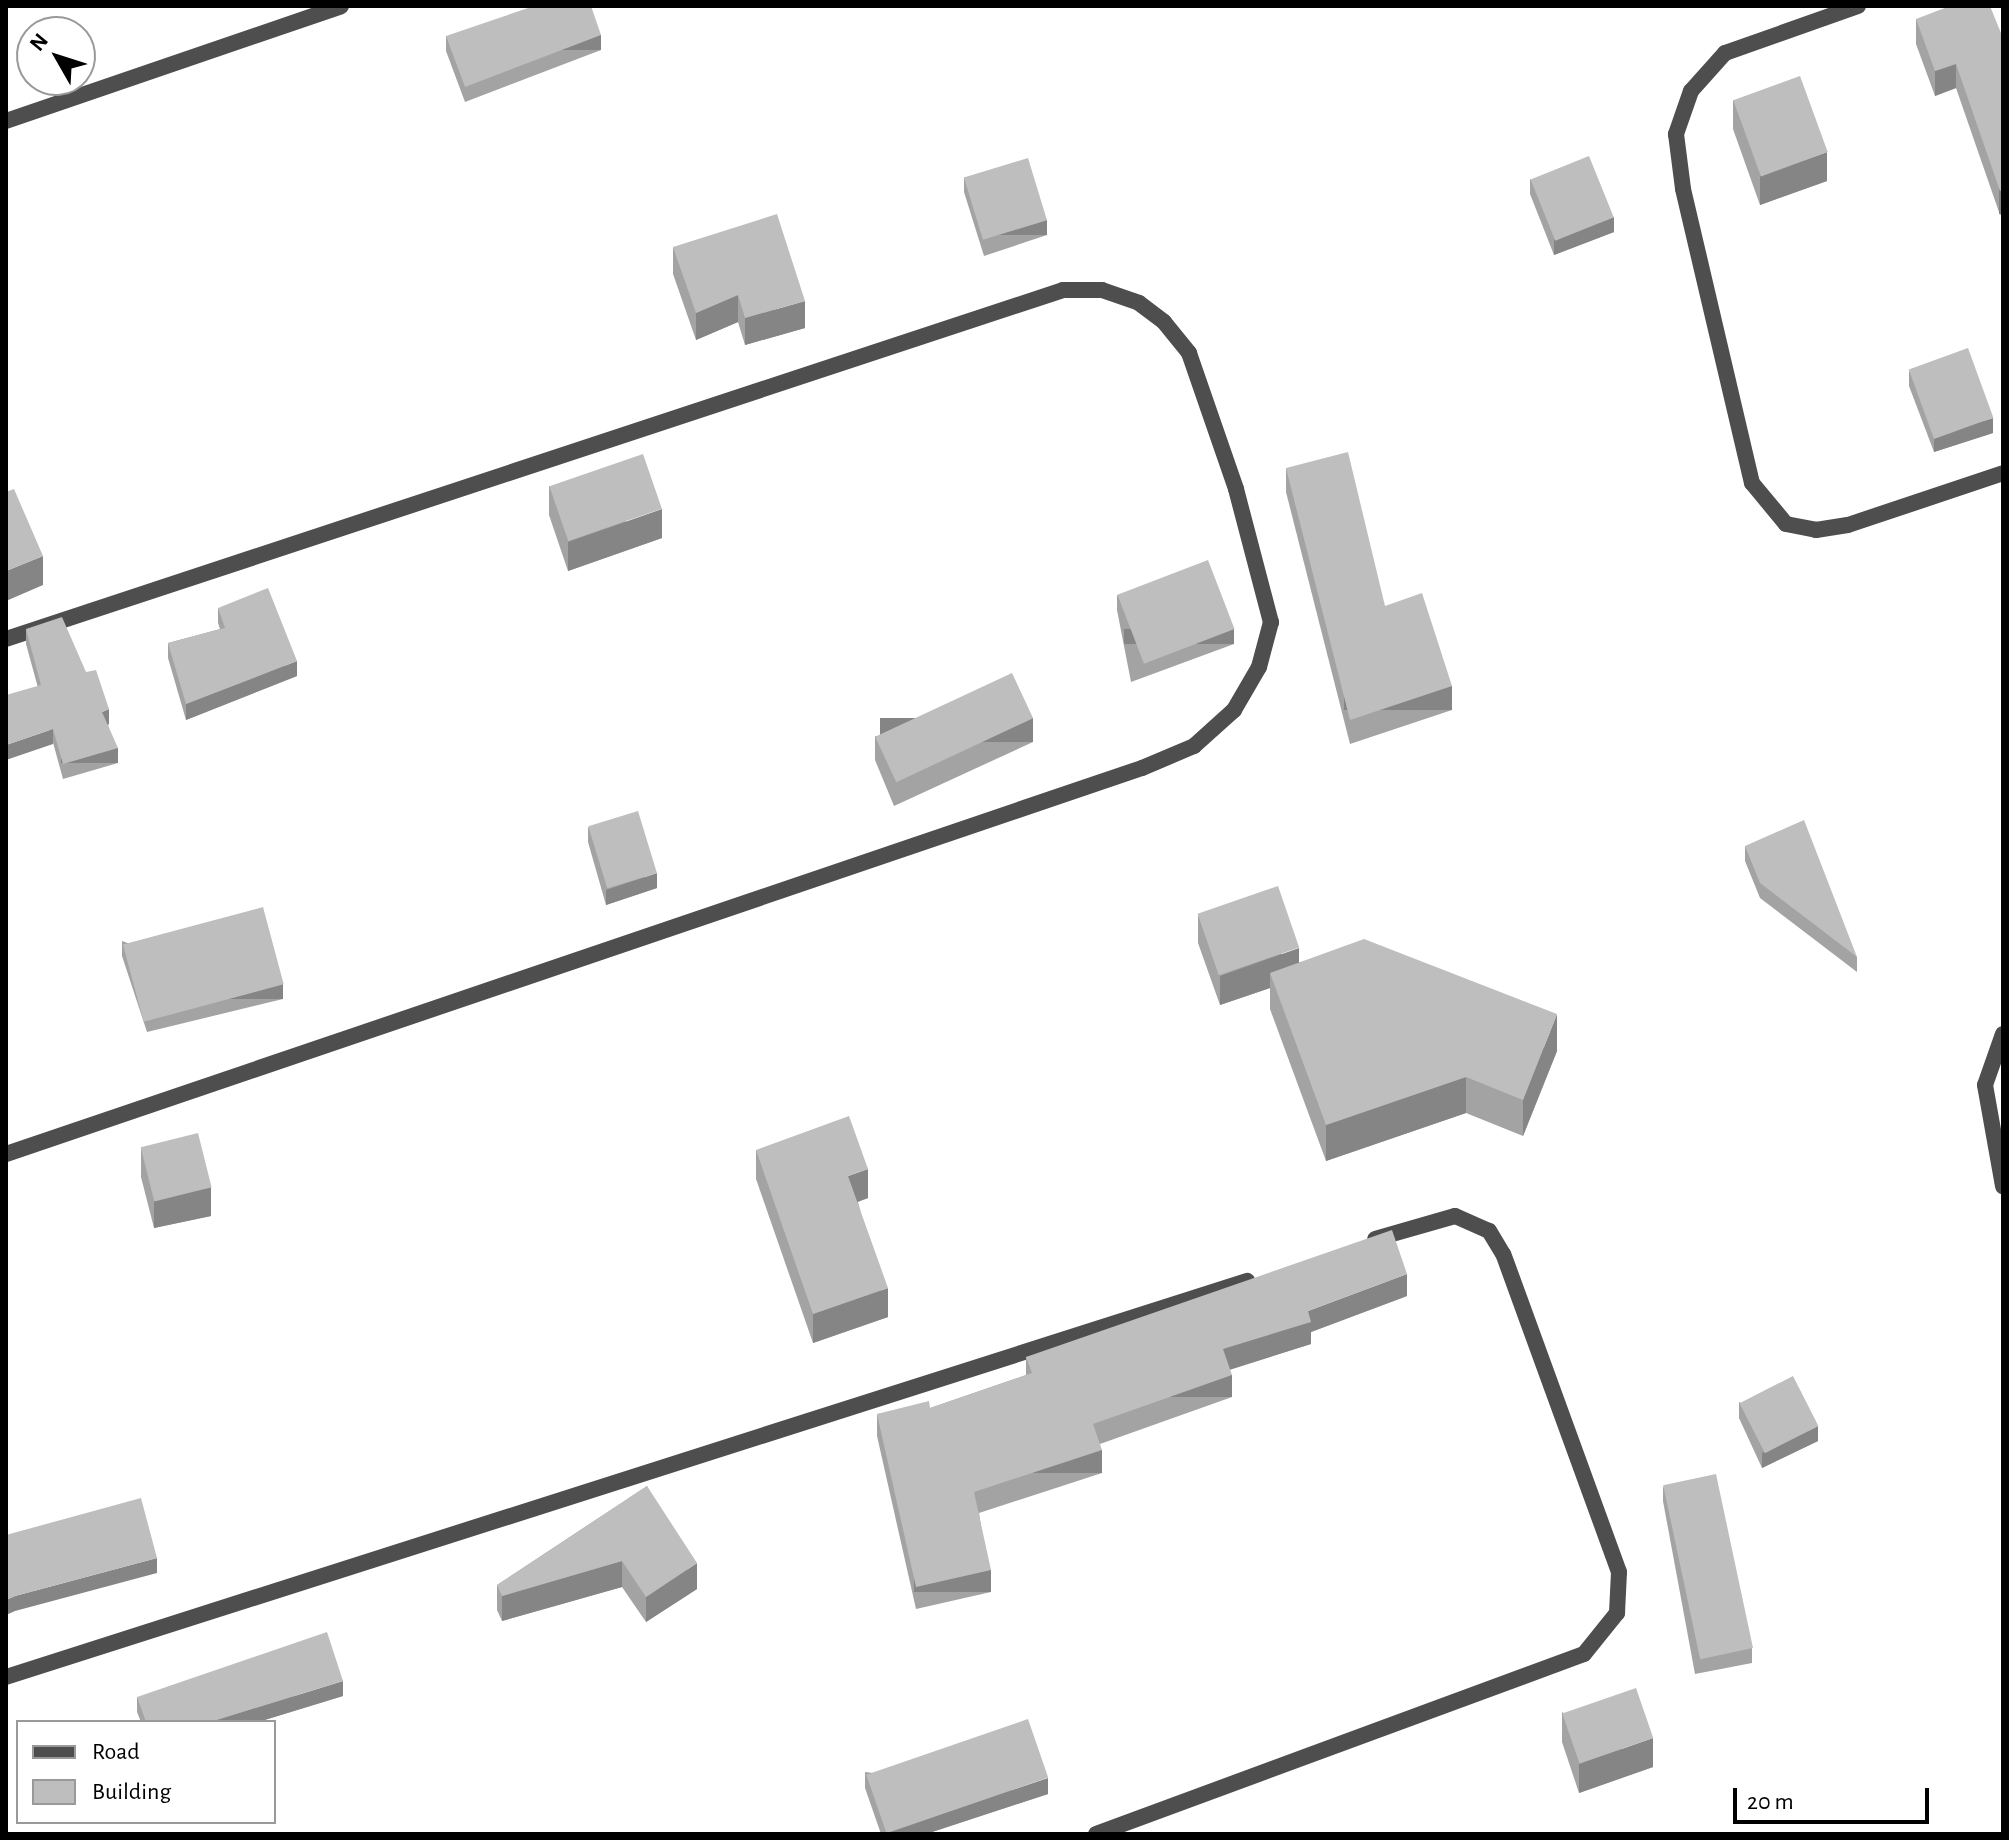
<!DOCTYPE html>
<html>
<head>
<meta charset="utf-8">
<style>
  body { margin:0 }
  #map { position:relative; width:2009px; height:1840px; overflow:hidden; background:#fff; font-family:"Alegreya Sans",sans-serif }
  div>[style] { position:absolute }
  .street>* { height:16px; margin:-8px; padding:0 8px; transform-origin:8px; border-radius:8px; background:#4e4e4e }
  .wall>* { inset:0; background:#a3a3a3 }
  .shaded-wall>* { inset:0; background:#858585; transform-origin:0 0 }
  .building>* { inset:0; background:#bebebe; transform-origin:0 0 }
  span { translate:-50% -50%; white-space:nowrap; text-align:center; line-height:1.15; -webkit-text-stroke:6px #fff; paint-order:stroke }
  .frame { position:absolute; inset:0; border:8px solid #000; pointer-events:none }
  .legend { position:absolute; left:16px; top:1720px; width:260px; height:104px; box-sizing:border-box; background:#fff; border:2px solid #999; margin:0; padding:10px 14px; list-style:none; font-size:24px; color:#000 }
  .legend li { display:flex; align-items:center; gap:16px; height:40px }
  .legend b { width:40px; border:2px solid #999 }
  .north { position:absolute; left:16px; top:16px; width:80px; height:80px; box-sizing:border-box; background:#fff; border:2px solid #999; border-radius:50%; rotate:309deg; font-size:22px; font-weight:700; line-height:32px; text-align:center; color:#000 }
  .north::after { content:''; display:block; margin:auto; width:28px; height:36px; background:#000; clip-path:polygon(50% 0,100% 100%,50% 72%,0 100%) }
  .scale { position:absolute; left:1733px; top:1788px; width:196px; height:36px; box-sizing:border-box; border:4px solid #000; border-top:0; padding-left:10px; font-size:24px; line-height:28px; white-space:nowrap; color:#000; -webkit-text-stroke:6px #fff; paint-order:stroke }
</style>
</head>
<body>
<div id="map">
  <div class="street">
    <div style="left:1858px;top:6px;width:141px;rotate:160.5deg"></div>
    <div style="left:1725px;top:53px;width:51px;rotate:131.8deg"></div>
    <div style="left:1691px;top:91px;width:46px;rotate:109.2deg"></div>
    <div style="left:1676px;top:134px;width:55px;rotate:82.7deg"></div>
    <div style="left:1683px;top:189px;width:302px;rotate:76.8deg"></div>
    <div style="left:1752px;top:483px;width:53px;rotate:50.3deg"></div>
    <div style="left:1786px;top:524px;width:31px;rotate:11deg"></div>
    <div style="left:1816px;top:530px;width:32px;rotate:-9deg"></div>
    <div style="left:1848px;top:525px;width:163px;rotate:-18.5deg"></div>
    <div style="left:6px;top:121px;width:354px;rotate:-18.9deg"></div>
    <div style="left:6px;top:639px;width:1113px;rotate:-18.27deg"></div>
    <div style="left:1063px;top:290px;width:39px"></div>
    <div style="left:1102px;top:290px;width:39px;rotate:19deg"></div>
    <div style="left:1139px;top:303px;width:31px;rotate:37deg"></div>
    <div style="left:1164px;top:322px;width:40px;rotate:51deg"></div>
    <div style="left:1189px;top:353px;width:144px;rotate:70.9deg"></div>
    <div style="left:1236px;top:489px;width:138px;rotate:75.3deg"></div>
    <div style="left:1271px;top:622px;width:47px;rotate:104.9deg"></div>
    <div style="left:1259px;top:667px;width:50px;rotate:120.2deg"></div>
    <div style="left:1234px;top:710px;width:54px;rotate:138deg"></div>
    <div style="left:1194px;top:746px;width:56px;rotate:157.1deg"></div>
    <div style="left:1142px;top:768px;width:1200px;rotate:161.23deg"></div>
    <div style="left:2003px;top:1034px;width:54px;rotate:109.4deg"></div>
    <div style="left:1985px;top:1085px;width:103px;rotate:79.9deg"></div>
    <div style="left:6px;top:1677px;width:1303px;rotate:-17.7deg"></div>
    <div style="left:1096px;top:1834px;width:520px;rotate:-20.25deg"></div>
    <div style="left:1584px;top:1654px;width:53px;rotate:-51.2deg"></div>
    <div style="left:1617px;top:1613px;width:41px;rotate:-87.2deg"></div>
    <div style="left:1619px;top:1572px;width:338px;rotate:-110deg"></div>
    <div style="left:1503px;top:1254px;width:27px;rotate:-121deg"></div>
    <div style="left:1489px;top:1231px;width:37px;rotate:-156deg"></div>
    <div style="left:1455px;top:1216px;width:83px;rotate:164deg"></div>
  </div>
  <div class="wall">
    <div style="clip-path:polygon(1916px 19px,2003px 38px,2003px 214px,2000px 215px,1956px 88px,1935px 96px,1916px 44px)"></div>
    <div style="clip-path:polygon(446px 36px,601px 50px,465px 102px,446px 51px)"></div>
    <div style="clip-path:polygon(1733px 100px,1827px 181px,1760px 205px,1733px 129px)"></div>
    <div style="clip-path:polygon(964px 177px,1047px 235px,984px 256px,964px 192px)"></div>
    <div style="clip-path:polygon(1530px 179px,1614px 232px,1554px 255px,1530px 194px)"></div>
    <div style="clip-path:polygon(673px 247px,805px 328px,745px 345px,738px 322px,696px 340px,673px 274px)"></div>
    <div style="clip-path:polygon(1909px 371px,1993px 433px,1934px 452px,1909px 386px)"></div>
    <div style="clip-path:polygon(1286px 468px,1385px 606px,1452px 710px,1350px 744px,1286px 492px)"></div>
    <div style="clip-path:polygon(549px 486px,662px 538px,568px 571px,549px 515px)"></div>
    <div style="clip-path:polygon(1117px 595px,1234px 644px,1131px 682px,1117px 610px)"></div>
    <div style="clip-path:polygon(218px 608px,297px 676px,186px 720px,168px 658px,168px 643px,220px 629px,218px 623px)"></div>
    <div style="clip-path:polygon(26px 629px,109px 724px,108px 725px,118px 763px,63px 779px,26px 644px)"></div>
    <div style="clip-path:polygon(875px 736px,1033px 742px,894px 806px,875px 760px)"></div>
    <div style="clip-path:polygon(588px 827px,657px 888px,606px 905px,588px 842px)"></div>
    <div style="clip-path:polygon(1745px 846px,1857px 957px,1857px 972px,1760px 898px,1745px 861px)"></div>
    <div style="clip-path:polygon(1198px 914px,1299px 962px,1557px 1051px,1523px 1136px,1466px 1113px,1326px 1161px,1270px 1009px,1270px 988px,1220px 1005px,1198px 943px)"></div>
    <div style="clip-path:polygon(122px 941px,283px 999px,147px 1032px,122px 956px)"></div>
    <div style="clip-path:polygon(141px 1147px,211px 1216px,154px 1228px,141px 1177px)"></div>
    <div style="clip-path:polygon(756px 1150px,868px 1198px,858px 1202px,888px 1317px,813px 1343px,756px 1179px)"></div>
    <div style="clip-path:polygon(1407px 1296px,1311px 1332px,1311px 1344px,1230px 1369px,1232px 1397px,1100px 1444px,1102px 1473px,979px 1513px,991px 1592px,916px 1609px,877px 1436px,877px 1414px,930px 1408px,1026px 1375px,1026px 1357px)"></div>
    <div style="clip-path:polygon(1739px 1402px,1818px 1441px,1762px 1468px,1739px 1418px)"></div>
    <div style="clip-path:polygon(647px 1486px,697px 1589px,646px 1622px,622px 1587px,502px 1621px,497px 1610px,497px 1585px)"></div>
    <div style="clip-path:polygon(1663px 1486px,1752px 1648px,1752px 1663px,1695px 1674px,1663px 1501px)"></div>
    <div style="clip-path:polygon(343px 1696px,258px 1722px,141px 1722px,137px 1712px,137px 1697px)"></div>
    <div style="clip-path:polygon(1562px 1712px,1653px 1767px,1579px 1793px,1562px 1742px)"></div>
    <div style="clip-path:polygon(865px 1772px,1048px 1794px,926px 1834px,881px 1834px,865px 1788px)"></div>
  </div>
  <div class="shaded-wall">
    <div style="left:601px;top:35px;width:15px;height:146px;rotate:90deg"></div>
    <div style="clip-path:polygon(1956px 64px,1956px 88px,1935px 96px,1935px 71px)"></div>
    <div style="clip-path:polygon(1827px 152px,1827px 181px,1760px 205px,1760px 176px)"></div>
    <div style="left:2003px;top:189px;width:25px;height:4px;rotate:90deg"></div>
    <div style="clip-path:polygon(1614px 217px,1614px 232px,1554px 255px,1554px 240px)"></div>
    <div style="left:1047px;top:220px;width:15px;height:66px;rotate:90deg"></div>
    <div style="clip-path:polygon(738px 295px,738px 322px,696px 340px,696px 313px)"></div>
    <div style="clip-path:polygon(805px 301px,805px 328px,745px 345px,745px 318px)"></div>
    <div style="clip-path:polygon(1993px 418px,1993px 433px,1934px 452px,1934px 436px)"></div>
    <div style="clip-path:polygon(662px 509px,662px 538px,568px 571px,568px 542px)"></div>
    <div style="clip-path:polygon(43px 556px,43px 585px,6px 601px,6px 571px)"></div>
    <div style="left:1234px;top:629px;width:15px;height:110px;rotate:90deg"></div>
    <div style="clip-path:polygon(297px 661px,297px 676px,186px 720px,186px 704px)"></div>
    <div style="left:1452px;top:686px;width:24px;height:108px;rotate:90deg"></div>
    <div style="clip-path:polygon(109px 709px,109px 724px,102px 727px,102px 712px)"></div>
    <div style="left:1033px;top:718px;width:24px;height:153px;rotate:90deg"></div>
    <div style="clip-path:polygon(53px 729px,53px 744px,6px 760px,6px 745px)"></div>
    <div style="left:118px;top:748px;width:15px;height:57px;rotate:90deg"></div>
    <div style="clip-path:polygon(657px 873px,657px 888px,606px 905px,606px 890px)"></div>
    <div style="clip-path:polygon(1299px 948px,1299px 977px,1270px 973px,1270px 988px,1220px 1005px,1220px 976px)"></div>
    <div style="left:283px;top:984px;width:15px;height:140px;rotate:90deg"></div>
    <div style="clip-path:polygon(1557px 1014px,1557px 1051px,1523px 1136px,1523px 1100px)"></div>
    <div style="clip-path:polygon(1466px 1077px,1466px 1113px,1326px 1161px,1326px 1125px)"></div>
    <div style="clip-path:polygon(868px 1169px,868px 1198px,848px 1205px,848px 1176px)"></div>
    <div style="clip-path:polygon(211px 1187px,211px 1216px,154px 1228px,154px 1199px)"></div>
    <div style="clip-path:polygon(1407px 1274px,1407px 1296px,1311px 1332px,1311px 1344px,1223px 1372px,1223px 1349px,1308px 1311px)"></div>
    <div style="clip-path:polygon(888px 1288px,888px 1317px,813px 1343px,813px 1314px)"></div>
    <div style="left:1232px;top:1375px;width:22px;height:147px;rotate:90deg"></div>
    <div style="clip-path:polygon(1818px 1426px,1818px 1441px,1762px 1468px,1762px 1453px)"></div>
    <div style="left:1102px;top:1450px;width:23px;height:135px;rotate:90deg"></div>
    <div style="clip-path:polygon(157px 1558px,157px 1573px,15px 1611px,6px 1615px,6px 1600px,15px 1596px)"></div>
    <div style="clip-path:polygon(622px 1561px,622px 1587px,502px 1621px,502px 1596px)"></div>
    <div style="clip-path:polygon(697px 1563px,697px 1589px,646px 1622px,646px 1597px)"></div>
    <div style="left:991px;top:1570px;width:22px;height:77px;rotate:90deg"></div>
    <div style="clip-path:polygon(343px 1681px,343px 1696px,258px 1722px,210px 1722px)"></div>
    <div style="clip-path:polygon(1653px 1738px,1653px 1767px,1579px 1793px,1579px 1764px)"></div>
    <div style="clip-path:polygon(1048px 1778px,1048px 1794px,926px 1834px,885px 1834px,885px 1833px)"></div>
  </div>
  <div class="building">
    <div style="clip-path:polygon(534px 6px,591px 6px,601px 35px,465px 87px,446px 36px)"></div>
    <div style="clip-path:polygon(1950px 6px,1990px 6px,2003px 38px,2003px 189px,2000px 191px,1956px 64px,1935px 71px,1916px 19px)"></div>
    <div style="left:1800px;top:76px;width:81px;height:71px;rotate:70deg"></div>
    <div style="left:1589px;top:156px;width:66px;height:63px;rotate:68deg"></div>
    <div style="left:1028px;top:158px;width:65px;height:67px;rotate:73deg"></div>
    <div style="clip-path:polygon(777px 214px,805px 301px,745px 318px,738px 295px,696px 313px,673px 247px)"></div>
    <div style="left:1968px;top:348px;width:74px;height:63px;rotate:70deg"></div>
    <div style="clip-path:polygon(1348px 452px,1385px 606px,1422px 593px,1452px 686px,1350px 720px,1286px 468px)"></div>
    <div style="left:643px;top:454px;width:58px;height:99px;rotate:71deg"></div>
    <div style="clip-path:polygon(14px 489px,43px 556px,6px 571px,6px 492px)"></div>
    <div style="left:1208px;top:560px;width:74px;height:97px;rotate:69deg"></div>
    <div style="clip-path:polygon(268px 588px,297px 661px,186px 704px,168px 643px,225px 628px,218px 608px)"></div>
    <div style="clip-path:polygon(62px 617px,86px 672px,96px 670px,109px 709px,102px 712px,118px 748px,63px 764px,53px 729px,6px 745px,6px 695px,41px 685px,26px 629px)"></div>
    <div style="left:1012px;top:673px;width:50px;height:151px;rotate:65deg"></div>
    <div style="left:638px;top:811px;width:65px;height:52px;rotate:73deg"></div>
    <div style="clip-path:polygon(1804px 820px,1857px 957px,1760px 883px,1745px 846px)"></div>
    <div style="left:1278px;top:886px;width:65px;height:85px;rotate:71deg"></div>
    <div style="left:263px;top:907px;width:80px;height:145px;rotate:75deg"></div>
    <div style="clip-path:polygon(1364px 939px,1557px 1014px,1523px 1100px,1466px 1077px,1326px 1125px,1270px 973px)"></div>
    <div style="clip-path:polygon(849px 1116px,868px 1169px,848px 1176px,888px 1288px,813px 1314px,756px 1150px)"></div>
    <div style="left:198px;top:1133px;width:56px;height:59px;rotate:76deg"></div>
    <div style="clip-path:polygon(1392px 1230px,1407px 1274px,1308px 1311px,1311px 1322px,1223px 1349px,1232px 1375px,1093px 1424px,1102px 1450px,974px 1492px,991px 1570px,916px 1587px,877px 1414px,929px 1401px,930px 1408px,1032px 1373px,1026px 1357px)"></div>
    <div style="left:1793px;top:1376px;width:56px;height:60px;rotate:63deg"></div>
    <div style="left:1716px;top:1474px;width:178px;height:54px;rotate:78deg"></div>
    <div style="clip-path:polygon(647px 1486px,697px 1563px,646px 1597px,622px 1561px,502px 1596px,497px 1585px)"></div>
    <div style="clip-path:polygon(141px 1498px,157px 1558px,15px 1596px,6px 1600px,6px 1535px)"></div>
    <div style="clip-path:polygon(327px 1632px,343px 1681px,210px 1722px,146px 1722px,137px 1697px)"></div>
    <div style="left:1636px;top:1688px;width:53px;height:78px;rotate:71deg"></div>
    <div style="left:1028px;top:1719px;width:62px;height:171px;rotate:71deg"></div>
  </div>
  <div class="frame"></div>
  <ul class="legend">
  <li><b style="height:10px;background:#4e4e4e"></b>Road</li>
  <li><b style="height:22px;background:#bebebe"></b>Building</li>
  </ul>
  <div class="north">N</div>
  <div class="scale">20 m</div>
</div>
</body>
</html>
